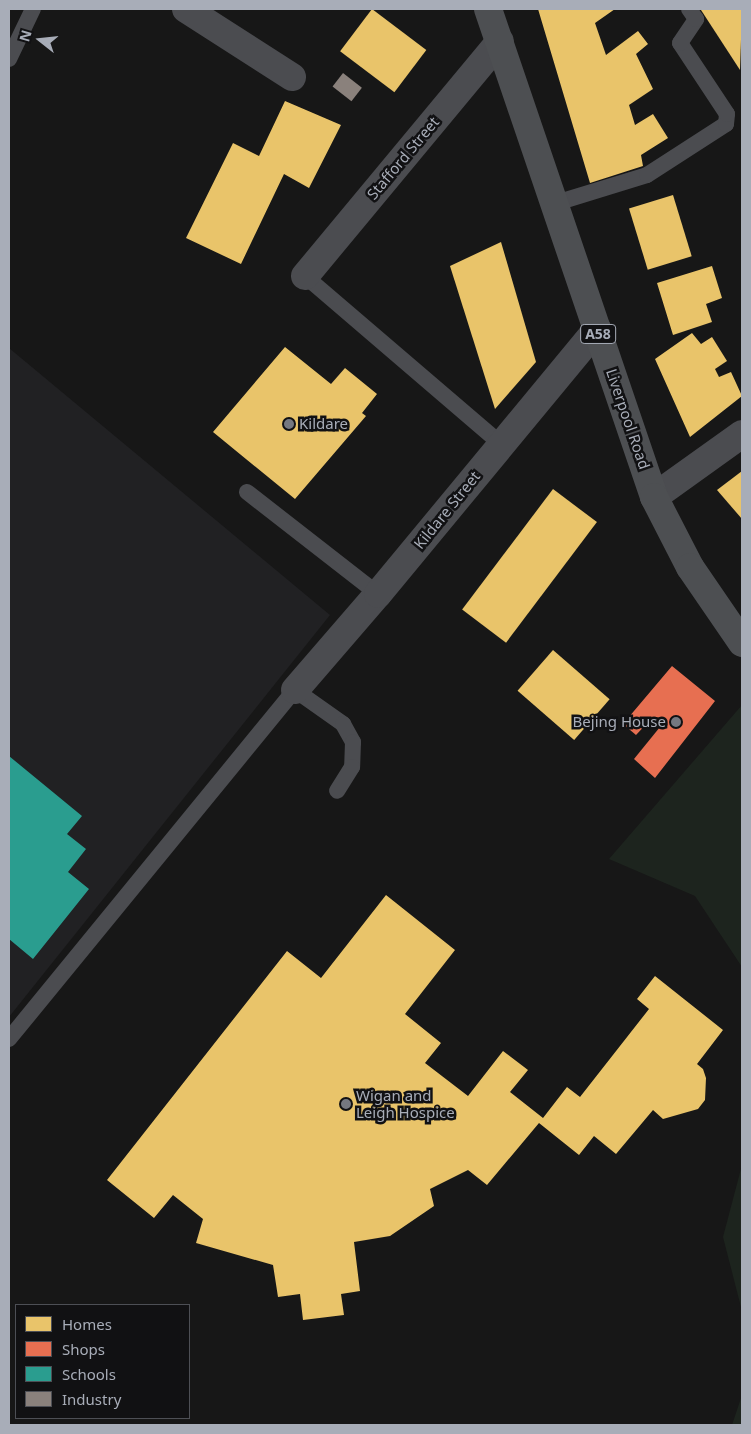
<!DOCTYPE html>
<html>
<head>
<meta charset="utf-8">
<style>
  body { margin:0 }
  #map { position:relative; width:751px; height:1434px; overflow:hidden; background:#171717; font-family:"Noto Sans",sans-serif }
  div>[style] { position:absolute }
  .built>* { inset:0; background:#212123 }
  .green>* { inset:0; background:#1d241e }
  .homes>* { inset:0; background:#e9c46a; transform-origin:0 0 }
  .shops>* { inset:0; background:#e76f51 }
  .schools>* { inset:0; background:#2a9d8f }
  .industry>* { inset:0; background:#8a817c; transform-origin:0 0 }
  .lane>* { height:16px; margin:-8px; padding:0 8px; transform-origin:8px; border-radius:8px; background:#4b4c50 }
  .street>* { height:28px; margin:-14px; padding:0 14px; transform-origin:14px; border-radius:14px; background:#4b4c50 }
  .primary>* { height:28px; margin:-14px; padding:0 14px; transform-origin:14px; border-radius:14px; background:#4d4f52 }
  .dots>* { width:14px; height:14px; translate:-50% -50%; box-sizing:border-box; border:2px solid #111113; border-radius:50% }
  span { translate:-50% -50%; white-space:nowrap; text-align:center; line-height:1.15; -webkit-text-stroke:5px #111113; paint-order:stroke }
  .shield-label span { padding:1px 4px; background:#111113; border:1px solid; border-radius:4px; -webkit-text-stroke-width:0 }
  .shield-label { font-size:14px; color:#a8adb8; font-weight:700 }
  .street-label { font-size:15px; color:#a8adb8 }
  .poi-label { font-size:15px; color:#a8adb8 }
  .left { translate:0 -50%; text-align:left }
  .right { translate:-100% -50%; text-align:right }
  .frame { position:absolute; inset:0; border:10px solid #a8adb8; pointer-events:none }
  .legend { position:absolute; left:15px; top:1304px; width:175px; height:115px; box-sizing:border-box; background:#111113; border:1px solid #4d4f55; margin:0; padding:6px 9px; list-style:none; font-size:15px; color:#a8adb8 }
  .legend li { display:flex; align-items:center; gap:10px; height:25px }
  .legend b { width:25px; border:1px solid #4d4f55 }
  .north { position:absolute; left:15px; top:15px; width:50px; height:50px; -webkit-text-stroke:4px #111113; paint-order:stroke; rotate:286deg; font-size:14px; font-weight:700; line-height:20px; text-align:center; color:#a8adb8 }
  .north::after { content:''; display:block; margin:auto; width:18px; height:22px; background:#a8adb8; clip-path:polygon(50% 0,100% 100%,50% 72%,0 100%) }
</style>
</head>
<body>
<div id="map">
  <div class="built">
    <div style="clip-path:polygon(9px 348px,330px 615px,9px 1017px)"></div>
  </div>
  <div class="green">
    <div style="clip-path:polygon(742px 705px,742px 967px,695px 896px,609px 859px)"></div>
    <div style="clip-path:polygon(742px 1165px,742px 1311px,723px 1237px)"></div>
    <div style="clip-path:polygon(742px 1395px,742px 1425px,732px 1425px)"></div>
  </div>
  <div class="homes">
    <div style="left:372px;top:9px;width:68px;height:53px;rotate:37deg"></div>
    <div style="clip-path:polygon(538px 9px,615px 9px,595px 23px,606px 55px,638px 31px,648px 44px,636px 54px,653px 89px,629px 105px,635px 125px,653px 114px,668px 138px,641px 155px,643px 166px,590px 183px)"></div>
    <div style="clip-path:polygon(703px 9px,742px 9px,740px 70px,701px 10px)"></div>
    <div style="clip-path:polygon(285px 101px,341px 125px,309px 188px,284px 174px,241px 264px,186px 238px,233px 143px,259px 156px)"></div>
    <div style="left:673px;top:195px;width:64px;height:46px;rotate:73deg"></div>
    <div style="clip-path:polygon(501px 242px,536px 362px,495px 409px,450px 266px)"></div>
    <div style="clip-path:polygon(712px 266px,722px 298px,706px 304px,712px 322px,673px 335px,657px 283px)"></div>
    <div style="clip-path:polygon(692px 333px,701px 344px,712px 337px,727px 361px,715px 369px,719px 377px,731px 372px,742px 396px,690px 437px,655px 359px)"></div>
    <div style="clip-path:polygon(285px 347px,331px 384px,345px 368px,377px 394px,362px 413px,366px 416px,295px 499px,213px 432px)"></div>
    <div style="clip-path:polygon(742px 471px,742px 519px,717px 490px)"></div>
    <div style="left:553px;top:489px;width:55px;height:151px;rotate:37deg"></div>
    <div style="left:553px;top:650px;width:75px;height:54px;rotate:41deg"></div>
    <div style="clip-path:polygon(386px 895px,455px 950px,405px 1014px,441px 1043px,425px 1063px,468px 1096px,503px 1051px,528px 1070px,510px 1092px,543px 1118px,567px 1087px,580px 1097px,649px 1009px,637px 999px,655px 976px,723px 1030px,697px 1064px,703px 1069px,706px 1078px,705px 1100px,698px 1109px,663px 1119px,653px 1110px,616px 1154px,594px 1136px,579px 1155px,539px 1123px,487px 1185px,468px 1170px,430px 1189px,434px 1206px,390px 1236px,354px 1242px,360px 1291px,341px 1294px,344px 1315px,303px 1320px,300px 1294px,278px 1297px,273px 1265px,196px 1243px,203px 1219px,173px 1195px,154px 1218px,107px 1180px,287px 951px,321px 978px)"></div>
  </div>
  <div class="shops">
    <div style="clip-path:polygon(672px 666px,715px 701px,655px 778px,634px 759px,660px 727px,651px 719px,636px 735px,623px 724px)"></div>
  </div>
  <div class="schools">
    <div style="clip-path:polygon(9px 756px,82px 816px,67px 834px,86px 849px,68px 872px,89px 889px,33px 959px,9px 939px)"></div>
  </div>
  <div class="industry">
    <div style="left:343px;top:73px;width:24px;height:17px;rotate:38deg"></div>
  </div>
  <div class="lane">
    <div style="left:9px;top:59px;width:55px;rotate:-64.4deg"></div>
    <div style="left:556px;top:203px;width:95px;rotate:-17.1deg"></div>
    <div style="left:647px;top:175px;width:94px;rotate:-32.8deg"></div>
    <div style="left:726px;top:124px;width:10px;rotate:-84deg"></div>
    <div style="left:727px;top:114px;width:85px;rotate:-123.5deg"></div>
    <div style="left:680px;top:43px;width:29px;rotate:-56deg"></div>
    <div style="left:696px;top:19px;width:12px;rotate:-125deg"></div>
    <div style="left:305px;top:276px;width:258px;rotate:40.6deg"></div>
    <div style="left:247px;top:492px;width:166px;rotate:37.9deg"></div>
    <div style="left:9px;top:1039px;width:451px;rotate:-50.7deg"></div>
    <div style="left:295px;top:690px;width:59px;rotate:35.3deg"></div>
    <div style="left:343px;top:724px;width:21px;rotate:61deg"></div>
    <div style="left:353px;top:742px;width:25px;rotate:92deg"></div>
    <div style="left:352px;top:767px;width:28px;rotate:122deg"></div>
  </div>
  <div class="street">
    <div style="left:186px;top:9px;width:126px;rotate:32.7deg"></div>
    <div style="left:305px;top:276px;width:305px;rotate:-50.3deg"></div>
    <div style="left:654px;top:497px;width:108px;rotate:-35.6deg"></div>
    <div style="left:295px;top:690px;width:127px;rotate:-49.2deg"></div>
    <div style="left:378px;top:594px;width:344px;rotate:-50.4deg"></div>
  </div>
  <div class="primary">
    <div style="left:488px;top:9px;width:515px;rotate:71.21deg"></div>
    <div style="left:654px;top:497px;width:79px;rotate:62.8deg"></div>
    <div style="left:690px;top:567px;width:92px;rotate:55.6deg"></div>
  </div>
  <div class="dots">
    <div style="left:289px;top:424px;background:#757880"></div>
    <div style="left:676px;top:722px;background:#757880"></div>
    <div style="left:346px;top:1104px;background:#757880"></div>
  </div>
  <div class="shield-label">
    <span style="left:598px;top:334px">A58</span>
  </div>
  <div class="street-label">
    <span style="left:403px;top:158px;rotate:-50deg">Stafford Street</span>
    <span style="left:628px;top:419px;rotate:71deg">Liverpool Road</span>
    <span style="left:447px;top:510px;rotate:-51deg">Kildare Street</span>
  </div>
  <div class="poi-label">
    <span class="left" style="left:299px;top:424px">Kildare</span>
    <span class="right" style="left:666px;top:722px">Bejing House</span>
    <span class="left" style="left:356px;top:1104px">Wigan and<br>Leigh Hospice</span>
  </div>
  <div class="frame"></div>
  <ul class="legend">
  <li><b style="height:14px;background:#e9c46a"></b>Homes</li>
  <li><b style="height:14px;background:#e76f51"></b>Shops</li>
  <li><b style="height:14px;background:#2a9d8f"></b>Schools</li>
  <li><b style="height:14px;background:#8a817c"></b>Industry</li>
  </ul>
  <div class="north">N</div>
</div>
</body>
</html>
